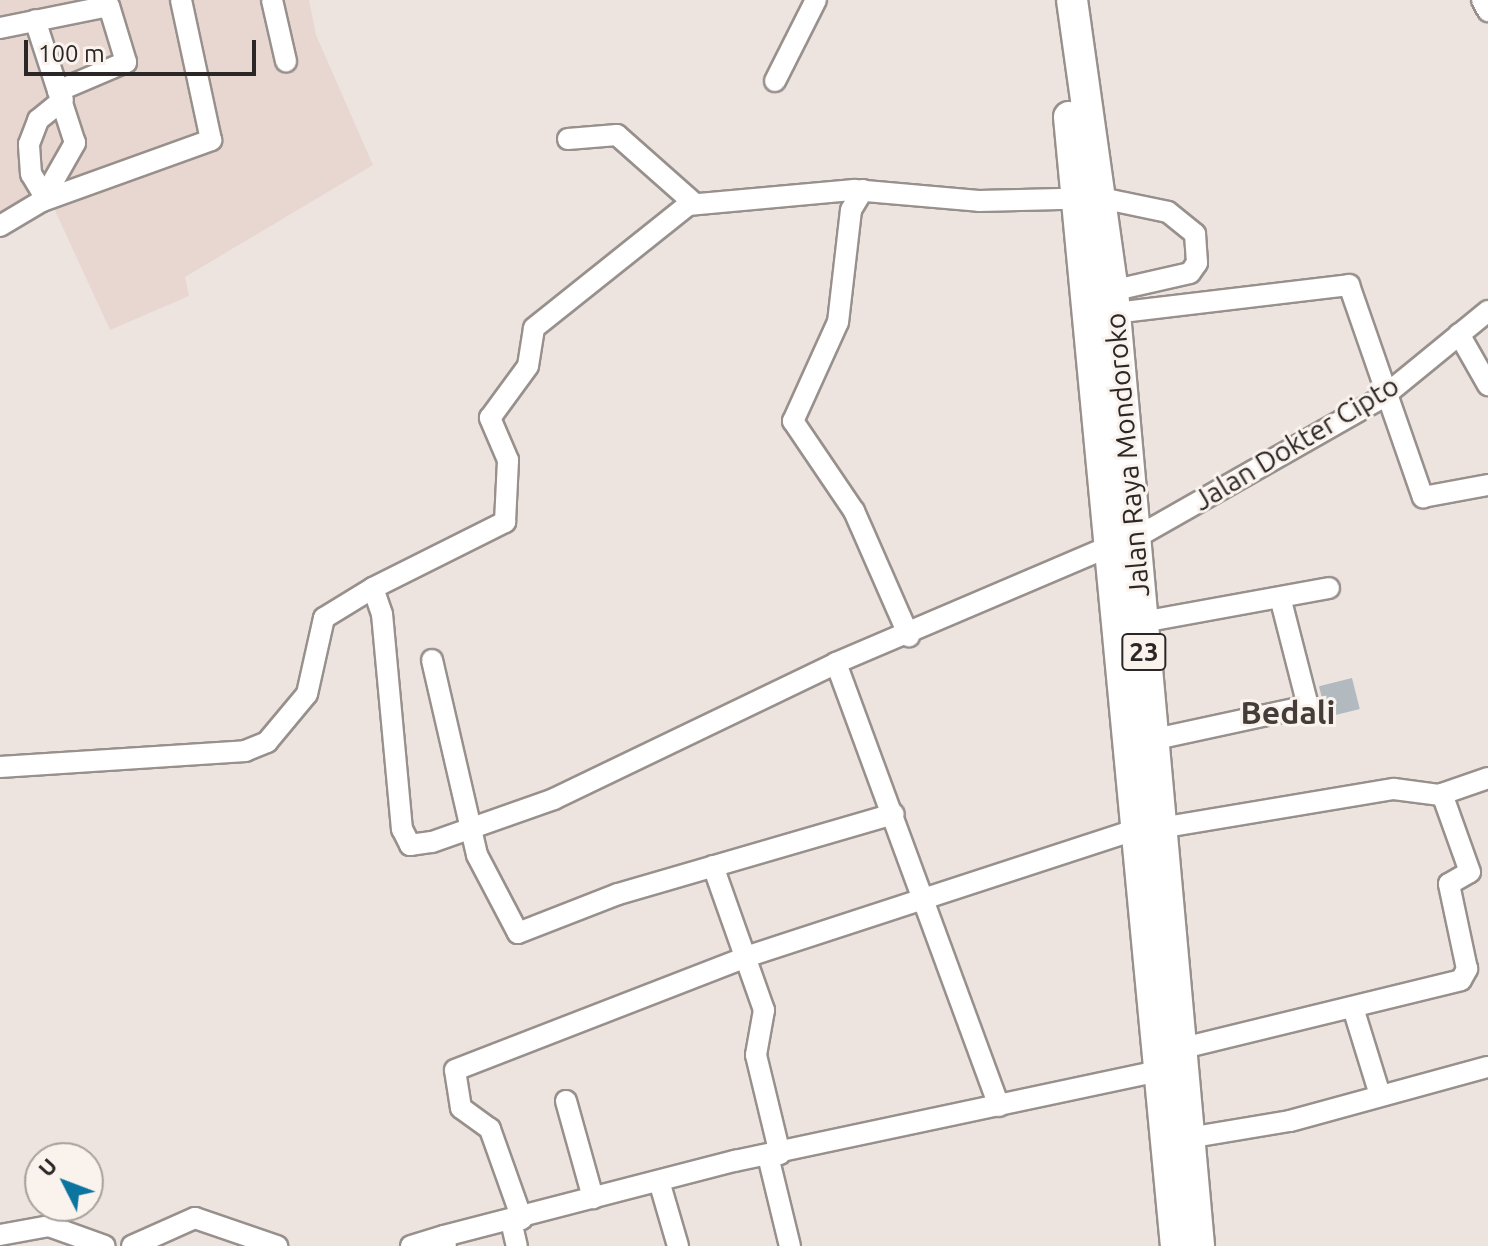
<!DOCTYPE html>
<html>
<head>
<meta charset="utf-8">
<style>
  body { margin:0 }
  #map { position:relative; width:1488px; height:1246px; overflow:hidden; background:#ede4e0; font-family:Ubuntu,sans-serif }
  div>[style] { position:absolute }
  .built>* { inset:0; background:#e8d7d0 }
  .building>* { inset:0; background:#b2babf; transform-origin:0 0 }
  .roads { filter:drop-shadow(2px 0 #98908c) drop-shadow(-2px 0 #98908c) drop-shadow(0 2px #98908c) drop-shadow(0 -2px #98908c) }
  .minor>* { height:20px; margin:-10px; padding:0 10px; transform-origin:10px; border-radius:10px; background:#fff }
  .highway>* { height:30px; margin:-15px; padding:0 15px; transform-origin:15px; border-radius:15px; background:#fff }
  span { translate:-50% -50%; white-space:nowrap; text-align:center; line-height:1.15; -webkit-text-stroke:6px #faf2ed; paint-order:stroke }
  .shield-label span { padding:2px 6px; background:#faf2ed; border:2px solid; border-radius:6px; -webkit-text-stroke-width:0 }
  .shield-label { font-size:26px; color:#2a2726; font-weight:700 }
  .street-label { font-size:28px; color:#2a2726 }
  .quarter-label { font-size:32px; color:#433c38; font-weight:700 }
  .north { position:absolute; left:24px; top:1142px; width:80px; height:80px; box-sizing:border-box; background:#faf2ed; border:2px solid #a7a19d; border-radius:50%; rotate:312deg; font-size:22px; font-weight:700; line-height:32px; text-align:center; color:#2a2726 }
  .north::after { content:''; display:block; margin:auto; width:28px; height:36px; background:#0b749f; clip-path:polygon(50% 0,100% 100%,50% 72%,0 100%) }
  .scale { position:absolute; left:24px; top:40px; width:232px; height:36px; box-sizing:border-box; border:4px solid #2a2726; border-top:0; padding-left:10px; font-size:24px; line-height:28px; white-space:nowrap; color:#2a2726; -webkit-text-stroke:6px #faf2ed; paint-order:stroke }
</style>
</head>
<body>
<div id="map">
  <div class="built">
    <div style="clip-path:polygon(0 0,309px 0,316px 35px,373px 165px,185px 277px,189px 296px,110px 330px,51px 202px,0 236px)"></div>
  </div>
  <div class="building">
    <div style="left:1352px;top:678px;width:32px;height:34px;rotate:76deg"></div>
  </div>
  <div class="roads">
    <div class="minor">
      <div style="left:272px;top:0;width:63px;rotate:77.1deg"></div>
      <div style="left:1482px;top:0;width:13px;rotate:61deg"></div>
      <div style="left:0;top:28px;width:111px;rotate:-11.4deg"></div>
      <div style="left:109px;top:6px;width:59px;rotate:73.1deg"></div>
      <div style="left:126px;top:62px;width:74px;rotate:156.9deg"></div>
      <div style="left:775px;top:81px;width:91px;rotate:-63.2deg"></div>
      <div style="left:568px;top:139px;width:49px;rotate:-4.7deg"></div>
      <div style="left:617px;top:135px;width:104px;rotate:41.5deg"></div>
      <div style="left:863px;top:190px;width:23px;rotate:121deg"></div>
      <div style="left:851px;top:210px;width:113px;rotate:96.6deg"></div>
      <div style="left:838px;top:322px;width:109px;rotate:114.4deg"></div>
      <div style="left:793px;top:421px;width:109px;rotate:55.9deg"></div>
      <div style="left:854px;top:511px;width:137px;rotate:66.3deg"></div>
      <div style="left:42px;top:192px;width:21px;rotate:-121deg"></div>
      <div style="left:31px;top:174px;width:30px;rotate:-94deg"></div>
      <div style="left:29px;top:144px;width:26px;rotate:-69deg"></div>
      <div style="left:38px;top:120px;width:32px;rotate:-39deg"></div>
      <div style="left:42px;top:201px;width:180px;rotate:-19.8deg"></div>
      <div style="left:211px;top:140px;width:143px;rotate:-102.1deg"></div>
      <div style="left:0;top:226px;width:49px;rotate:-30.8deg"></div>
      <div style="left:42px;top:201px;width:67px;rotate:-60.4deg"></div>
      <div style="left:75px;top:143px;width:129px;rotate:-108deg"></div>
      <div style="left:1115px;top:313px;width:236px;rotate:-6.8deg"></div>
      <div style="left:1349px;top:285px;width:225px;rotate:70.8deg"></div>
      <div style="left:1423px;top:497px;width:66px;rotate:-10.5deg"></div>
      <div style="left:1459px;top:334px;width:59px;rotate:60.4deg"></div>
      <div style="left:1135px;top:538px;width:285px;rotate:-29.6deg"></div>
      <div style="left:1383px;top:397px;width:136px;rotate:-39.3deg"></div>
      <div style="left:373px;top:588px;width:148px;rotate:-26.6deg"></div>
      <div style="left:505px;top:522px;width:62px;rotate:-87.2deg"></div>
      <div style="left:508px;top:460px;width:46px;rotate:-113.2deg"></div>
      <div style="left:490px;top:418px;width:64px;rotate:-53.8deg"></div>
      <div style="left:528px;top:366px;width:38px;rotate:-81deg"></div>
      <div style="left:534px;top:328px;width:197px;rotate:-38.6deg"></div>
      <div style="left:688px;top:205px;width:167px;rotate:-5.2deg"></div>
      <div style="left:854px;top:190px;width:125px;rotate:5deg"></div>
      <div style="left:979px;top:201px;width:122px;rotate:-1.4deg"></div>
      <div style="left:1101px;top:198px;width:68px;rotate:11.8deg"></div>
      <div style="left:1168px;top:212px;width:35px;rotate:39deg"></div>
      <div style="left:1195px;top:234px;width:29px;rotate:86deg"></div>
      <div style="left:1197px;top:263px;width:12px;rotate:125deg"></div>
      <div style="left:1190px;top:273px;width:89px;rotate:167.1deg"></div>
      <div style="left:1142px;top:622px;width:190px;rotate:-10.3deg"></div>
      <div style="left:432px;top:660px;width:200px;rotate:77deg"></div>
      <div style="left:477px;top:855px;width:88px;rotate:62.3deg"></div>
      <div style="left:518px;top:933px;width:107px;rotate:-21.3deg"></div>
      <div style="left:618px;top:894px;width:287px;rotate:-16.2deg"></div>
      <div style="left:836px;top:663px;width:472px;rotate:69.8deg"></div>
      <div style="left:1151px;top:740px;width:161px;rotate:-12.2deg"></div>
      <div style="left:1308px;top:706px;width:108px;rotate:-104.4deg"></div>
      <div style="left:0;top:767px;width:246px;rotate:-3.7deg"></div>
      <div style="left:245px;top:751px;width:24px;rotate:-22deg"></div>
      <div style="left:267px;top:742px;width:62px;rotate:-50.2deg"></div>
      <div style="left:307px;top:694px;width:78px;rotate:-77.4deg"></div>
      <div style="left:324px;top:618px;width:57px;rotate:-31.5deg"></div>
      <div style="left:373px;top:588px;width:28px;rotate:71deg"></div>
      <div style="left:382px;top:614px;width:216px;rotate:84.7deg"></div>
      <div style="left:402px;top:829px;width:18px;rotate:63deg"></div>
      <div style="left:410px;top:845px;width:22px;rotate:-8deg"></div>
      <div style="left:432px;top:842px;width:129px;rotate:-19.4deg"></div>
      <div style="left:554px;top:799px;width:313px;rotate:-25.7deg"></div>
      <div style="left:836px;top:663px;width:301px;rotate:-23.1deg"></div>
      <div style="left:1160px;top:828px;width:237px;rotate:-9.5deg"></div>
      <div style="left:1394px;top:789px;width:45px;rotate:7.6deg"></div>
      <div style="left:1439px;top:795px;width:52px;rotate:-19.1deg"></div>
      <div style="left:713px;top:866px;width:153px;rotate:70.5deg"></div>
      <div style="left:764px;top:1010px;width:46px;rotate:100.1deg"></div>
      <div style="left:756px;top:1055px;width:102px;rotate:76.4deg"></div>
      <div style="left:1354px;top:1011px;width:88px;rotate:72.8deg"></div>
      <div style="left:1179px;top:1049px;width:290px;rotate:-13.7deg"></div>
      <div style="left:1461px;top:980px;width:13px;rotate:-61deg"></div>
      <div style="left:1467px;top:969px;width:87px;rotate:-102deg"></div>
      <div style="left:1449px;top:884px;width:24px;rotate:-30deg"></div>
      <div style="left:1470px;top:872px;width:83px;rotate:-109.7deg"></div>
      <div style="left:566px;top:1101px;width:101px;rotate:74.4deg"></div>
      <div style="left:1188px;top:1138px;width:103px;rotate:-9.5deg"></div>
      <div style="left:1290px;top:1121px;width:205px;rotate:-15.3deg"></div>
      <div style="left:768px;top:1156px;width:93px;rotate:76.3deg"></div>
      <div style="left:659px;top:1181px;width:68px;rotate:73.7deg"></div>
      <div style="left:522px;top:1219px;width:96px;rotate:-109.6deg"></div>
      <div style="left:490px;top:1129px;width:36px;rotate:-144deg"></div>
      <div style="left:461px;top:1108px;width:38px;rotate:-99deg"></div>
      <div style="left:455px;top:1070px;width:315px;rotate:-21.2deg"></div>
      <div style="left:749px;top:956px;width:406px;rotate:-18.1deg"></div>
      <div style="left:511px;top:1221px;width:26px;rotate:77deg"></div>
      <div style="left:0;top:1235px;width:50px;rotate:-10.4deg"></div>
      <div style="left:49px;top:1226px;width:59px;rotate:19.7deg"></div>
      <div style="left:444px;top:1236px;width:301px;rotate:-14.5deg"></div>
      <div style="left:735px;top:1161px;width:432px;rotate:-12deg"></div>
      <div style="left:132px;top:1246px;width:69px;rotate:-24deg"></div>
      <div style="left:195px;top:1218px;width:87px;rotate:18.9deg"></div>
      <div style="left:411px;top:1246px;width:34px;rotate:-17deg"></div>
      <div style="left:444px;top:1236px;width:10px;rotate:79deg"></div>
    </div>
    <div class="highway">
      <div style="left:1072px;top:0;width:294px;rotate:82deg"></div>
      <div style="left:1113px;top:291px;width:959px;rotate:84.85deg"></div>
      <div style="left:1069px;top:117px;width:1134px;rotate:84.59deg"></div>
    </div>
  </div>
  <div class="shield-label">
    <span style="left:1144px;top:652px">23</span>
  </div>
  <div class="street-label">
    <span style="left:1296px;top:443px;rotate:-31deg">Jalan Dokter Cipto</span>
    <span style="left:1127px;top:455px;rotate:-95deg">Jalan Raya Mondoroko</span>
  </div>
  <div class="quarter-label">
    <span style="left:1288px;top:712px">Bedali</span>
  </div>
  <div class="north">U</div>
  <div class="scale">100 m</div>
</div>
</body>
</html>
